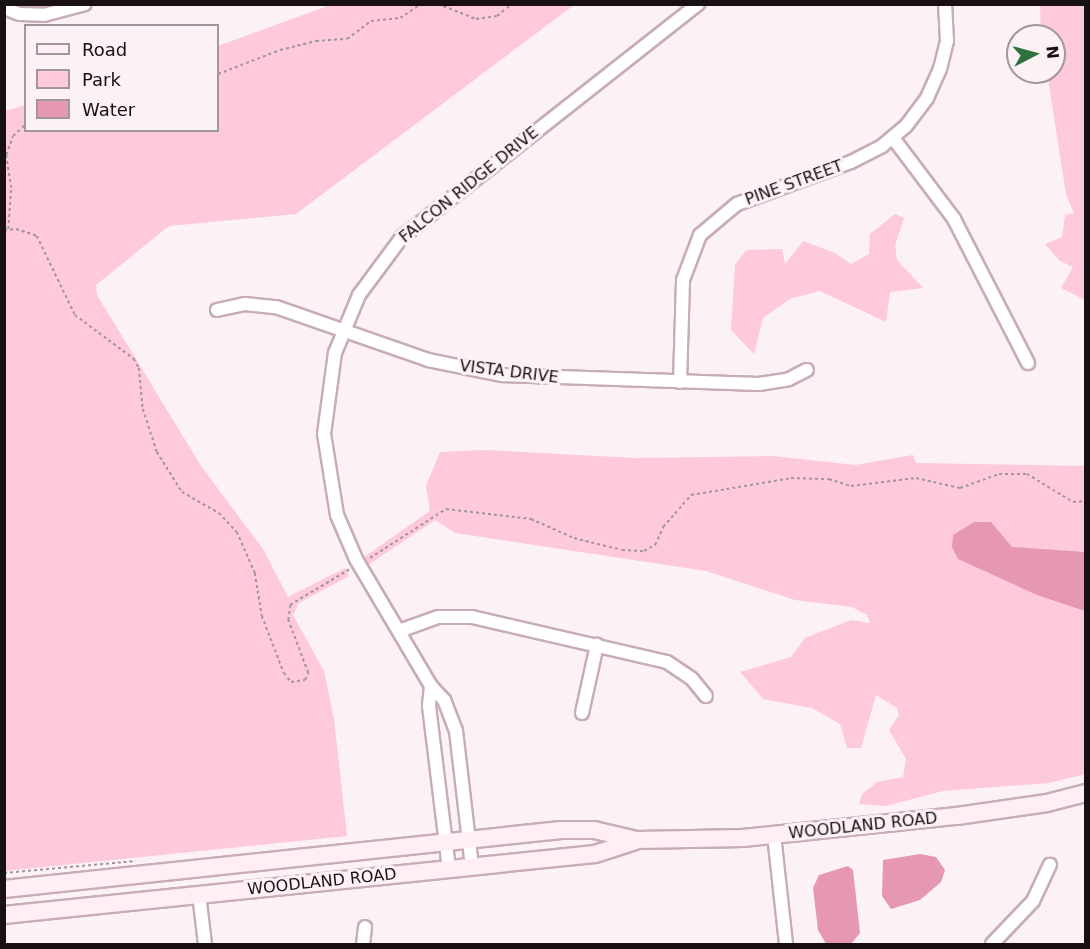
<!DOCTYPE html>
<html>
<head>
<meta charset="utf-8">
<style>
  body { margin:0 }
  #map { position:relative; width:1090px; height:949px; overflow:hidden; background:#fcf1f4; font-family:"DejaVu Sans",sans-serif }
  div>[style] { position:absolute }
  .green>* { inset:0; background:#fec9d9 }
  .water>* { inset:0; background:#e698b1 }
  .path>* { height:1.5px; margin-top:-0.75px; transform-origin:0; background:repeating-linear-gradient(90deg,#a09699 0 3px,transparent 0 6px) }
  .roads { filter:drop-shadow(2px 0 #c7adb5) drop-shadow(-2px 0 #c7adb5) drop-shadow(0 2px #c7adb5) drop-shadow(0 -2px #c7adb5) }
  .street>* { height:12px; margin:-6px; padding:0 6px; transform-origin:6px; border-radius:6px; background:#fff }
  .secondary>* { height:16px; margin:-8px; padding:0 8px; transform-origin:8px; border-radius:8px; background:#ffeef3 }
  span { translate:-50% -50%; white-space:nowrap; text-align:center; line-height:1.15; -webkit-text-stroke:6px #fcf1f4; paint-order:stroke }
  .street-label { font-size:16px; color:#191013 }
  .frame { position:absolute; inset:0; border:6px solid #191013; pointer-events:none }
  .legend { position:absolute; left:24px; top:24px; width:195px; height:108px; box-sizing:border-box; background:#fcf1f4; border:2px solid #a1979a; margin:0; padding:8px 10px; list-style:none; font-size:18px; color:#191013 }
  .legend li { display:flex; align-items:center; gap:12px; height:30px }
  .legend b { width:30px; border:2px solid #a1979a }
  .north { position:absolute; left:1006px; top:24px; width:60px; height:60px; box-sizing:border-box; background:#fcf1f4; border:2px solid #a1979a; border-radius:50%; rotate:84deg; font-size:16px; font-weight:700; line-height:24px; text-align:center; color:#191013 }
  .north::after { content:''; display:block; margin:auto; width:21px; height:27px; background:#2e733e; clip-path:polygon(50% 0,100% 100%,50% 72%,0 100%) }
</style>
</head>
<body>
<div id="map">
  <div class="green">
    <div style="clip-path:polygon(330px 5px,574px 5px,296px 214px,169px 226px,96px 285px,97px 295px,201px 466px,263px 549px,288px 597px,345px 568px,349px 576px,299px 603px,293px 615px,324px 671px,334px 719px,347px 836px,5px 871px,5px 111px,25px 105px,26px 130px,218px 130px,218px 46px)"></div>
    <div style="clip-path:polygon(1040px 5px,1085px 5px,1085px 300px,1061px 288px,1073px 267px,1060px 261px,1045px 244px,1062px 237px,1065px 215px,1074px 213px,1066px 194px,1047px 72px,1054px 72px,1054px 36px,1041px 36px)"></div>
    <div style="clip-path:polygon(895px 214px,904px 218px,895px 245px,897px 260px,923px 288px,890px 292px,886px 322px,820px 291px,790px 299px,763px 318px,754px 354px,731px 330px,735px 265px,746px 250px,782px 249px,785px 264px,803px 241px,835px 253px,851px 264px,869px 254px,870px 234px)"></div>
    <div style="clip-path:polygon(485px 450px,635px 458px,773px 456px,855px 465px,913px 455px,916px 463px,1085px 466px,1085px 774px,1049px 783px,943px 791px,886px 806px,859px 804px,862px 794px,877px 782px,903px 777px,906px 759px,889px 730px,899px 715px,897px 708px,876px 695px,861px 748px,847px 748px,840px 724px,812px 708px,763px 699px,740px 672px,791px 657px,805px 638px,851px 620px,870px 623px,867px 615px,852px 607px,795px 600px,706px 571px,455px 533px,435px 520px,368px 565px,364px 557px,430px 511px,426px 486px,440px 452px)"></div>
  </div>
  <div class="water">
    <div style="clip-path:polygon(974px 522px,991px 522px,1012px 547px,1085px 552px,1085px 611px,1037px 595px,958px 559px,952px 547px,953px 535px)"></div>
    <div style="clip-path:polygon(920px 854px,936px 857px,945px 870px,941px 882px,920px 900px,891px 909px,882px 896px,883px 860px)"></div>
    <div style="clip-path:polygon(848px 866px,853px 870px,860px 933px,851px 944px,826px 944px,818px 930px,813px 888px,819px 875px)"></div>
  </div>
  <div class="path">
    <div style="left:438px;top:4px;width:41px;rotate:21.5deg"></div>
    <div style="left:476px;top:19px;width:21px;rotate:-8deg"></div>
    <div style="left:497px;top:16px;width:19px;rotate:-39deg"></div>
    <div style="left:218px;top:74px;width:66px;rotate:-21.2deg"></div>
    <div style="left:280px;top:50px;width:37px;rotate:-14deg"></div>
    <div style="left:316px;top:41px;width:31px;rotate:-4deg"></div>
    <div style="left:347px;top:39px;width:30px;rotate:-37deg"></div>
    <div style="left:371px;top:21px;width:29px;rotate:-6deg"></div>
    <div style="left:400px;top:18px;width:25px;rotate:-34deg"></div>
    <div style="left:8px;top:229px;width:41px;rotate:-85.8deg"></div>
    <div style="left:11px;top:188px;width:33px;rotate:-99deg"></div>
    <div style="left:6px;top:155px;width:20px;rotate:-70deg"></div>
    <div style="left:13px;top:136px;width:18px;rotate:-43deg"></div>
    <div style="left:4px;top:230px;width:12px;rotate:-5deg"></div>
    <div style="left:16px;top:229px;width:22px;rotate:18deg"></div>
    <div style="left:37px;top:236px;width:88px;rotate:64.3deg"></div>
    <div style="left:75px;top:315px;width:74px;rotate:36.7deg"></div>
    <div style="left:134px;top:359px;width:10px;rotate:61deg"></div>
    <div style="left:139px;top:368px;width:41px;rotate:84.4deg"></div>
    <div style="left:143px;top:409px;width:45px;rotate:72deg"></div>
    <div style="left:157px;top:452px;width:47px;rotate:58deg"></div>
    <div style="left:182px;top:492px;width:43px;rotate:29.6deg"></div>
    <div style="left:219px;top:513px;width:26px;rotate:47deg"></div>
    <div style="left:237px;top:532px;width:45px;rotate:66.3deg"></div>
    <div style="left:255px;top:573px;width:44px;rotate:80.8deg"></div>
    <div style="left:262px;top:616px;width:61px;rotate:68.9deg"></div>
    <div style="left:284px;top:673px;width:11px;rotate:52deg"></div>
    <div style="left:291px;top:682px;width:14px;rotate:-8deg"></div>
    <div style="left:305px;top:680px;width:8px;rotate:-67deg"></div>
    <div style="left:308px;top:673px;width:57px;rotate:-110.7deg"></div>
    <div style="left:288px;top:620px;width:15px;rotate:-82deg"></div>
    <div style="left:290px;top:605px;width:70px;rotate:-31deg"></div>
    <div style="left:370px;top:558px;width:90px;rotate:-32.8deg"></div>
    <div style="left:446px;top:509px;width:86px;rotate:6.7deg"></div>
    <div style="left:531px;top:519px;width:47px;rotate:23.8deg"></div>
    <div style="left:574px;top:538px;width:49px;rotate:14deg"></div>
    <div style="left:622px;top:550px;width:22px;rotate:3deg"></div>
    <div style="left:644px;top:551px;width:13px;rotate:-29deg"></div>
    <div style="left:655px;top:545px;width:20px;rotate:-66deg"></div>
    <div style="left:663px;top:527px;width:43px;rotate:-48.8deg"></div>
    <div style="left:691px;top:495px;width:101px;rotate:-9.6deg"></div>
    <div style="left:791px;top:478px;width:38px;rotate:2deg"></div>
    <div style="left:829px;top:479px;width:23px;rotate:18deg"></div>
    <div style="left:851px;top:486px;width:65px;rotate:-7deg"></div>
    <div style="left:916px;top:478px;width:45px;rotate:12.8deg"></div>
    <div style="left:960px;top:488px;width:41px;rotate:-19.7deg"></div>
    <div style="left:999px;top:474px;width:28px"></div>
    <div style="left:1027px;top:474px;width:54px;rotate:31.3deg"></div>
    <div style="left:1073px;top:502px;width:13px;rotate:-4deg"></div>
    <div style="left:4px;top:873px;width:132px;rotate:-5.2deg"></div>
  </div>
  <div class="roads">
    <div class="street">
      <div style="left:4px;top:8px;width:17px;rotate:21deg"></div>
      <div style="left:20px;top:14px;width:24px;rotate:2deg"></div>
      <div style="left:44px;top:15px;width:42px;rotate:-15deg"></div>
      <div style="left:893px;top:138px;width:101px;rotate:53deg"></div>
      <div style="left:954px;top:219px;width:162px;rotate:62.8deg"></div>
      <div style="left:217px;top:310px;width:29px;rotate:-12deg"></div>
      <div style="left:245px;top:304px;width:31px;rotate:6deg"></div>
      <div style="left:276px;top:307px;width:161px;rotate:19.2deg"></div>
      <div style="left:428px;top:360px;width:76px;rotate:11.5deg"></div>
      <div style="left:502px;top:375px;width:257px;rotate:2deg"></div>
      <div style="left:759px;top:384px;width:30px;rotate:-9deg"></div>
      <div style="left:789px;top:379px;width:20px;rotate:-27deg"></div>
      <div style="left:680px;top:382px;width:102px;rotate:-88.3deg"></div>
      <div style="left:683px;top:280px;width:48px;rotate:-69.3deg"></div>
      <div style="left:700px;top:235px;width:48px;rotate:-40deg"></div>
      <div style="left:737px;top:204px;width:121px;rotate:-20.2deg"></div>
      <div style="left:851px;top:162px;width:35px;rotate:-27deg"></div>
      <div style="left:882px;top:146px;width:31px;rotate:-40deg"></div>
      <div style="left:906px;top:126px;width:35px;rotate:-53deg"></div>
      <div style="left:927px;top:98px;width:32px;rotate:-66deg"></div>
      <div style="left:940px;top:69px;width:29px;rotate:-76deg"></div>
      <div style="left:947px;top:41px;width:37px;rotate:-93deg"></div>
      <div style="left:399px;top:631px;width:41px;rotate:-19.7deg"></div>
      <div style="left:438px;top:617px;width:34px"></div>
      <div style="left:472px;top:617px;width:200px;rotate:13deg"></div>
      <div style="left:667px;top:662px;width:30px;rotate:34deg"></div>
      <div style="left:692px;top:679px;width:22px;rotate:51deg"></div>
      <div style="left:431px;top:686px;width:20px;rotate:96deg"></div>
      <div style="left:429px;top:706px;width:164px;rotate:83deg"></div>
      <div style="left:582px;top:713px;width:70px;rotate:-77.6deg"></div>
      <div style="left:774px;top:835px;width:110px;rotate:83.7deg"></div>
      <div style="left:472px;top:867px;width:137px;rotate:-96.7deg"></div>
      <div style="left:456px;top:731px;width:33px;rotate:-111deg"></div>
      <div style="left:444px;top:700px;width:19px;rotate:-133deg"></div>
      <div style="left:431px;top:686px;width:147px;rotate:-120.6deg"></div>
      <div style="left:356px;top:559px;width:48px;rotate:-113.4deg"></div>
      <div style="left:337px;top:515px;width:82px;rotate:-99.1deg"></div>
      <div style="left:324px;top:434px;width:82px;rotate:-82.3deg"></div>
      <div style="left:335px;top:353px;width:63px;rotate:-67.5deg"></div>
      <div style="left:359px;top:295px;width:72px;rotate:-53.4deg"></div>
      <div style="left:402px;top:237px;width:377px;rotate:-38.2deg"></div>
      <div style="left:199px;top:894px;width:50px;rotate:83.2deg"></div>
      <div style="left:363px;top:944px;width:17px;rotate:-83deg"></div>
      <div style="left:992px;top:944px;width:59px;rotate:-46.4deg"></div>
      <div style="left:1033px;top:901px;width:40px;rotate:-65deg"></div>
    </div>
    <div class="secondary">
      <div style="left:4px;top:889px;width:560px;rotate:-6.05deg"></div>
      <div style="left:561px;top:830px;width:33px"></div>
      <div style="left:594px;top:830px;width:44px;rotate:13.1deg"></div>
      <div style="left:637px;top:840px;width:106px;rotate:-1.1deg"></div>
      <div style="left:743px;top:838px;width:215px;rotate:-5.9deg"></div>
      <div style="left:957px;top:816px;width:91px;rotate:-8.2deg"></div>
      <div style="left:1047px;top:803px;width:40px;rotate:-14.4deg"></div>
      <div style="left:4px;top:915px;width:594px;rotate:-5.89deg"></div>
      <div style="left:595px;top:854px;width:43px;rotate:-17.6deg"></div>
    </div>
  </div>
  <div class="street-label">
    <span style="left:794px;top:183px;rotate:-20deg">PINE STREET</span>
    <span style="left:469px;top:185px;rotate:-39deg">FALCON RIDGE DRIVE</span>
    <span style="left:509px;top:372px;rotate:7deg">VISTA DRIVE</span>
    <span style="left:863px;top:826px;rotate:-6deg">WOODLAND ROAD</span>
    <span style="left:322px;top:882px;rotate:-6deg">WOODLAND ROAD</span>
  </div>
  <div class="frame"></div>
  <ul class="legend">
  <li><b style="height:8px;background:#ffeef3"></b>Road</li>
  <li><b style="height:16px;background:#fec9d9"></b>Park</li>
  <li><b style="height:16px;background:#e698b1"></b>Water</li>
  </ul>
  <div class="north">N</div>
</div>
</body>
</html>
